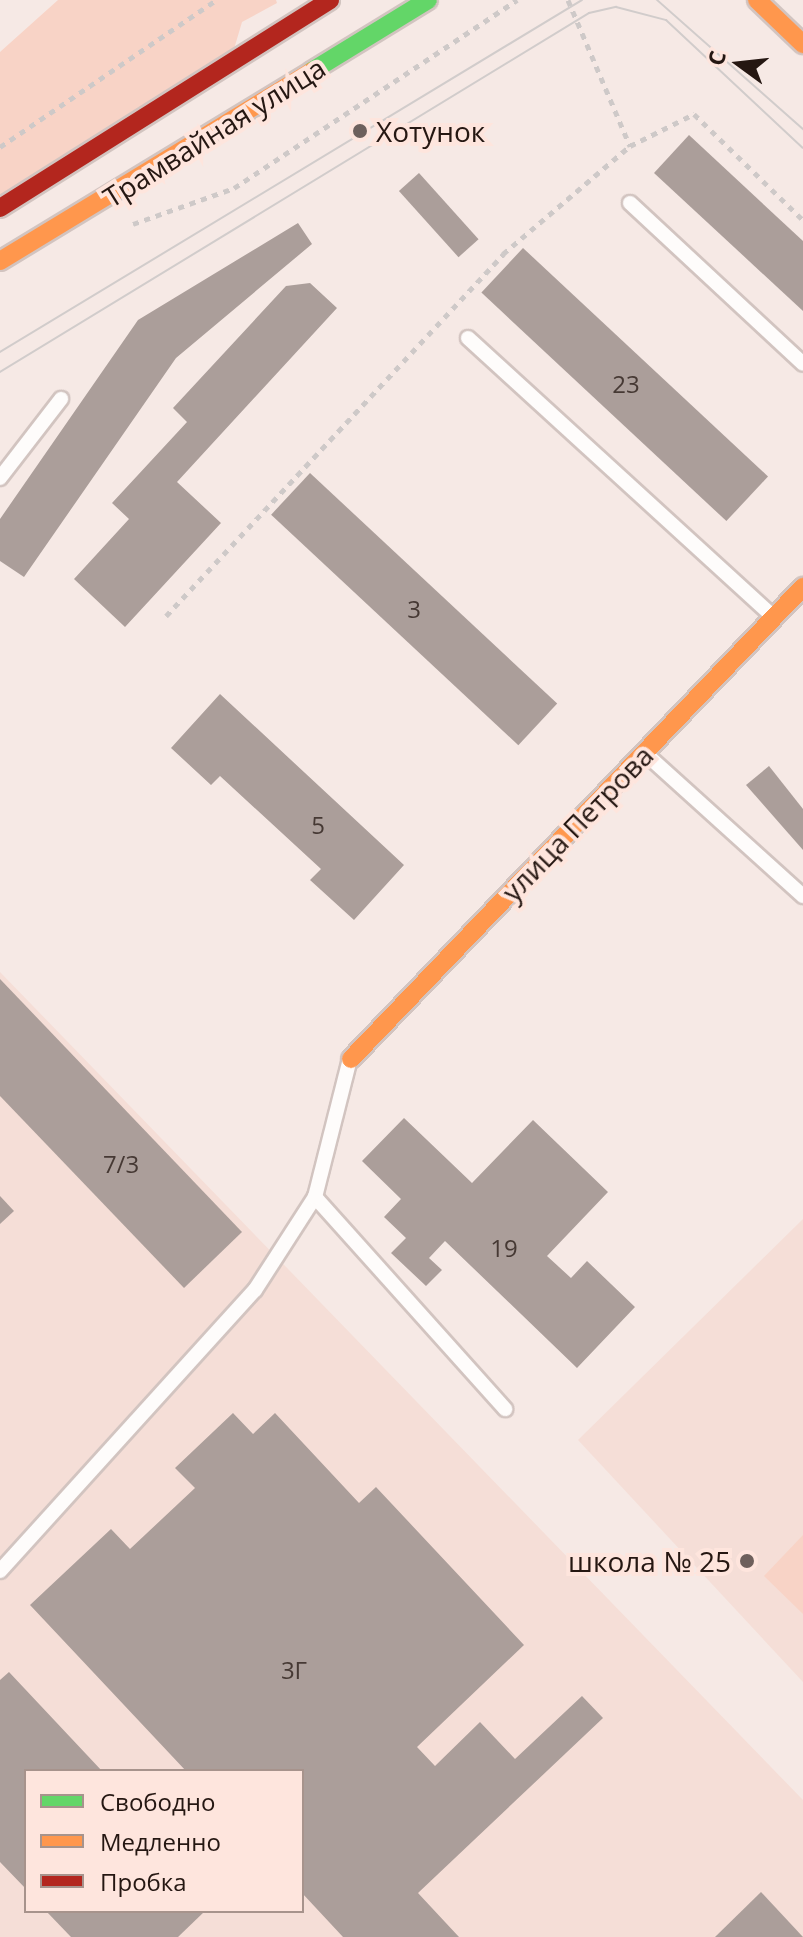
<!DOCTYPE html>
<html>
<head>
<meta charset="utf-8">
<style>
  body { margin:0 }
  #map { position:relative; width:803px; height:1937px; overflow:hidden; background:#f6e9e5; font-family:"Open Sans",sans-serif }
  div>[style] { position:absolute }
  .built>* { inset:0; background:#f5ded7 }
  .green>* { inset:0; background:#f8d3c6 }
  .building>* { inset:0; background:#ab9e9a; transform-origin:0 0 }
  .path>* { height:5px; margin-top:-2.5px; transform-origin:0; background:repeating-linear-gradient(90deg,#cec9c8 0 6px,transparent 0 12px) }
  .roads { filter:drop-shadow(2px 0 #d2c4c0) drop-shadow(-2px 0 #d2c4c0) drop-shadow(0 2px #d2c4c0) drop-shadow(0 -2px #d2c4c0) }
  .lane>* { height:14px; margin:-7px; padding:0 7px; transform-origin:7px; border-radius:7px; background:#fefcfb }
  .fast>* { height:18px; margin:-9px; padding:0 9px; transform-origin:9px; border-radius:9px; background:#63d668 }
  .slow>* { height:18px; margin:-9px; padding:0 9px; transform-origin:9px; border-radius:9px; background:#ff974d }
  .jam>* { height:18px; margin:-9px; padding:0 9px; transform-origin:9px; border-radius:9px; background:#b3261e }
  .tram>* { height:2px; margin:-1px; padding:0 1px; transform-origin:1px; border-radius:1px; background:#d1cccb }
  .dots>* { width:22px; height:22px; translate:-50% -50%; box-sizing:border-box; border:4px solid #fee5dd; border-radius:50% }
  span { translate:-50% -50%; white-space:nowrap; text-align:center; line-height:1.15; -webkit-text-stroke:8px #fee5dd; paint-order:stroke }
  .number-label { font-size:24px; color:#463934 }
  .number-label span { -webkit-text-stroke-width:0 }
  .poi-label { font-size:28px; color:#251712 }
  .left { translate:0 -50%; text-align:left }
  .right { translate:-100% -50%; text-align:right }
  .street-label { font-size:28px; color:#251712 }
  .legend { position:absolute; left:24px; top:1769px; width:280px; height:144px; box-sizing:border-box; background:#fee5dd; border:2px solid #a7938c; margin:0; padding:10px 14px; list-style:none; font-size:24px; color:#251712 }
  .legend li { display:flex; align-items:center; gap:16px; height:40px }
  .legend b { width:40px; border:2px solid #a7938c }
  .north { position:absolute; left:699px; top:24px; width:80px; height:80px; -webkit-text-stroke:6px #fee5dd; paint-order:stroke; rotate:285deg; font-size:22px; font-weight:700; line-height:32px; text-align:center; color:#251712 }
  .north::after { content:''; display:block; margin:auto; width:28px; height:36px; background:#251712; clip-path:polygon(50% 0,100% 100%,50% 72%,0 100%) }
</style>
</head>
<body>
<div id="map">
  <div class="built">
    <div style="clip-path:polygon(evenodd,0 972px,803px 1800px,803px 1937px,0 1937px,0 972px,26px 1771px,302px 1771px,302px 1911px,26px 1911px,26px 1771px)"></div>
    <div style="clip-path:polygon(803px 1219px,803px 1682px,578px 1440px)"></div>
  </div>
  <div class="green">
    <div style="clip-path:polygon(58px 0,276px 0,277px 3px,242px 22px,234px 49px,0 195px,0 52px)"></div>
    <div style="clip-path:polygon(803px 1535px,803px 1614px,764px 1576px)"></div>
  </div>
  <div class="building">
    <div style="clip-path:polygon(689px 135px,803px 241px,803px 311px,654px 173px)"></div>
    <div style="left:419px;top:173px;width:89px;height:27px;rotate:48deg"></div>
    <div style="clip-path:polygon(298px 223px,312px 244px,176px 358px,24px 577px,0 561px,0 519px,138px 320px)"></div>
    <div style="left:523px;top:248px;width:335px;height:61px;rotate:43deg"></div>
    <div style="clip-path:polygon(310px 283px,337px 308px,177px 482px,221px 523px,125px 627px,74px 579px,129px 519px,112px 503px,187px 422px,173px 408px,286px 286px)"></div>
    <div style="left:310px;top:473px;width:338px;height:57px;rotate:43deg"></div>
    <div style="clip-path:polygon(220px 694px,404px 865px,354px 920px,310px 880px,321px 869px,220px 776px,211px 785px,171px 748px)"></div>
    <div style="clip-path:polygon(769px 766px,803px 809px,803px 850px,746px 785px)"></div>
    <div style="clip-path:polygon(0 979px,242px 1232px,184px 1288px,0 1096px)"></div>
    <div style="clip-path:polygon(404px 1118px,472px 1183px,533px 1120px,608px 1192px,547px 1256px,571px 1278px,587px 1261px,635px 1307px,577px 1368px,445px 1241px,429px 1258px,442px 1270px,426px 1286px,391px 1253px,406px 1238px,384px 1217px,401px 1199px,362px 1161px)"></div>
    <div style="clip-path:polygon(0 1196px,14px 1211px,0 1224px)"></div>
    <div style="clip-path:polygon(233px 1413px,253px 1434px,275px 1413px,359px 1503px,376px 1487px,524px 1645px,417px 1747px,435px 1766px,480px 1722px,515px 1759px,582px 1696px,603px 1718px,418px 1893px,459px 1937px,343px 1937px,302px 1893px,302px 1771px,186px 1771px,30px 1605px,111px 1529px,130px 1549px,195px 1488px,175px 1468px)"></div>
    <div style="clip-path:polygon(9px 1672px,102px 1771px,26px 1771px,26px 1889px,0 1862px,0 1680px)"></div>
    <div style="clip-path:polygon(761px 1892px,803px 1937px,715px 1937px)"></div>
    <div style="clip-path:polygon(46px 1911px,205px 1911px,178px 1937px,71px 1937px)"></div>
  </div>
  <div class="path">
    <div style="left:568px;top:0;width:159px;rotate:67deg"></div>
    <div style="left:0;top:147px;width:261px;rotate:-34.2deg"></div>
    <div style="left:133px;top:224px;width:107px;rotate:-19.6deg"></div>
    <div style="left:234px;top:188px;width:340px;rotate:-33.6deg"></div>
    <div style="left:166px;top:616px;width:495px;rotate:-47deg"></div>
    <div style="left:503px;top:254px;width:167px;rotate:-40.4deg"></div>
    <div style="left:630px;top:146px;width:72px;rotate:-26.6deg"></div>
    <div style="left:694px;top:114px;width:152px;rotate:44.2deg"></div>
  </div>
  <div class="roads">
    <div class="lane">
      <div style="left:630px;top:203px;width:236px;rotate:42.9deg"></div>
      <div style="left:468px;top:338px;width:412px;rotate:42.4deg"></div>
      <div style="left:0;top:478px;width:100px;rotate:-52.3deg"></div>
      <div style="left:648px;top:756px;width:209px;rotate:42.1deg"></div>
      <div style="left:315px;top:1197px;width:285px;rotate:48.1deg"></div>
      <div style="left:0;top:1571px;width:379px;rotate:-47.8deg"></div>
      <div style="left:255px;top:1290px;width:111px;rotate:-57.2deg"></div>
      <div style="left:315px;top:1197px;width:138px;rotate:-75.8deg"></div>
    </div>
    <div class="fast">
      <div style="left:312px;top:71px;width:136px;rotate:-31.5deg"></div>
    </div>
    <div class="slow">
      <div style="left:757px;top:0;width:64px;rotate:43.7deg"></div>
      <div style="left:0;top:261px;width:365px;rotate:-31.3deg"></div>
      <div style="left:351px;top:1059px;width:654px;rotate:-46.24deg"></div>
    </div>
    <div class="jam">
      <div style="left:0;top:208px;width:390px;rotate:-32.2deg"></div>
    </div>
  </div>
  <div class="tram">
    <div style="left:657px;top:0;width:195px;rotate:41.5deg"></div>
    <div style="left:0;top:352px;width:680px;rotate:-31.17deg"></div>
    <div style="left:0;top:372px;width:690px;rotate:-31.36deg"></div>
    <div style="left:589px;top:13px;width:28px;rotate:-13deg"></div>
    <div style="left:616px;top:7px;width:52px;rotate:14.6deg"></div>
    <div style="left:666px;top:20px;width:187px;rotate:43.1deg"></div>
  </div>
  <div class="dots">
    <div style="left:360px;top:131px;background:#6e605c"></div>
    <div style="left:747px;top:1561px;background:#6e605c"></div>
  </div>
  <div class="number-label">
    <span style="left:626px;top:384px">23</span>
    <span style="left:414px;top:609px">3</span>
    <span style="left:318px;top:825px">5</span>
    <span style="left:121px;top:1164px">7/3</span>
    <span style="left:504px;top:1248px">19</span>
    <span style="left:294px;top:1670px">3Г</span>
  </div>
  <div class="poi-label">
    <span class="left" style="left:376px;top:131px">Хотунок</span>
    <span class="right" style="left:731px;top:1561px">школа № 25</span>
  </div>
  <div class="street-label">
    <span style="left:214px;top:132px;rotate:-32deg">Трамвайная улица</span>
    <span style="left:577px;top:823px;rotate:-46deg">улица Петрова</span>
  </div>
  <ul class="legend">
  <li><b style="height:10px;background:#63d668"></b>Свободно</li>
  <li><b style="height:10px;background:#ff974d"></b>Медленно</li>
  <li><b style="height:10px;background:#b3261e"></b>Пробка</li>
  </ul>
  <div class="north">С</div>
</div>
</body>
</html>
